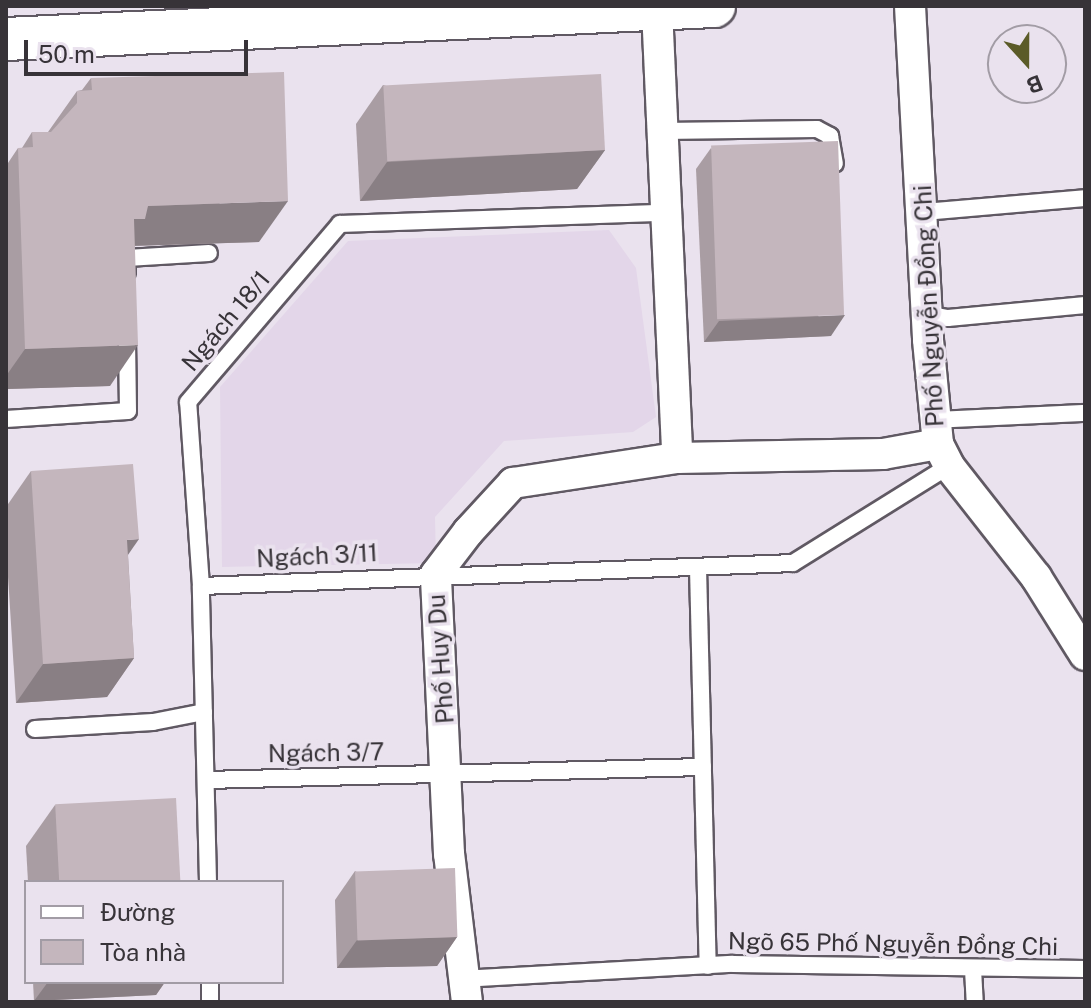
<!DOCTYPE html>
<html>
<head>
<meta charset="utf-8">
<style>
  body { margin:0 }
  #map { position:relative; width:1091px; height:1008px; overflow:hidden; background:#eae2ee; font-family:"Public Sans",sans-serif }
  div>[style] { position:absolute }
  .built>* { inset:0; background:#e3d6e9 }
  .roads { filter:drop-shadow(2px 0 #605963) drop-shadow(-2px 0 #605963) drop-shadow(0 2px #605963) drop-shadow(0 -2px #605963) }
  .service>* { height:16px; margin:-8px; padding:0 8px; transform-origin:8px; border-radius:8px; background:#fff }
  .minor>* { height:30px; margin:-15px; padding:0 15px; transform-origin:15px; border-radius:15px; background:#fff }
  .secondary>* { height:42px; margin:-21px; padding:0 21px; transform-origin:21px; border-radius:21px; background:#fff }
  .wall>* { inset:0; background:#a99da3 }
  .shaded-wall>* { inset:0; background:#897f84 }
  .building>* { inset:0; background:#c4b6bd; transform-origin:0 0 }
  span { translate:-50% -50%; white-space:nowrap; text-align:center; line-height:1.15; -webkit-text-stroke:7px #eae2ee; paint-order:stroke }
  .street-label { font-size:24px; color:#373338 }
  .frame { position:absolute; inset:0; border:8px solid #373338; pointer-events:none }
  .legend { position:absolute; left:24px; top:880px; width:260px; height:104px; box-sizing:border-box; background:#eae2ee; border:2px solid #a29ca5; margin:0; padding:10px 14px; list-style:none; font-size:24px; color:#373338 }
  .legend li { display:flex; align-items:center; gap:16px; height:40px }
  .legend b { width:40px; border:2px solid #a29ca5 }
  .north { position:absolute; left:987px; top:24px; width:80px; height:80px; box-sizing:border-box; background:#eae2ee; border:2px solid #a29ca5; border-radius:50%; rotate:159deg; font-size:22px; font-weight:700; line-height:32px; text-align:center; color:#373338 }
  .north::after { content:''; display:block; margin:auto; width:28px; height:36px; background:#5b5b28; clip-path:polygon(50% 0,100% 100%,50% 72%,0 100%) }
  .scale { position:absolute; left:24px; top:40px; width:224px; height:36px; box-sizing:border-box; border:4px solid #373338; border-top:0; padding-left:10px; font-size:24px; line-height:28px; white-space:nowrap; color:#373338; -webkit-text-stroke:6px #eae2ee; paint-order:stroke }
</style>
</head>
<body>
<div id="map">
  <div class="built">
    <div style="clip-path:polygon(609px 230px,636px 268px,656px 417px,633px 432px,504px 441px,435px 517px,436px 563px,222px 567px,220px 387px,348px 241px)"></div>
  </div>
  <div class="roads">
    <div class="service">
      <div style="left:662px;top:131px;width:155px;rotate:-0.7deg"></div>
      <div style="left:817px;top:129px;width:15px;rotate:28deg"></div>
      <div style="left:830px;top:136px;width:28px;rotate:80deg"></div>
      <div style="left:923px;top:212px;width:163px;rotate:-4.9deg"></div>
      <div style="left:127px;top:272px;width:14px;rotate:-90deg"></div>
      <div style="left:127px;top:258px;width:82px;rotate:-3.5deg"></div>
      <div style="left:927px;top:314px;width:21px;rotate:11deg"></div>
      <div style="left:948px;top:318px;width:138px;rotate:-5.4deg"></div>
      <div style="left:6px;top:419px;width:122px;rotate:-3.8deg"></div>
      <div style="left:128px;top:411px;width:72px;rotate:-90.8deg"></div>
      <div style="left:934px;top:420px;width:151px;rotate:-2.7deg"></div>
      <div style="left:698px;top:568px;width:398px;rotate:88.6deg"></div>
      <div style="left:201px;top:586px;width:592px;rotate:-2.22deg"></div>
      <div style="left:793px;top:563px;width:184px;rotate:-31.9deg"></div>
      <div style="left:35px;top:729px;width:118px;rotate:-3.4deg"></div>
      <div style="left:153px;top:722px;width:52px;rotate:-11.1deg"></div>
      <div style="left:206px;top:780px;width:497px;rotate:-1.5deg"></div>
      <div style="left:208px;top:882px;width:296px;rotate:-91.4deg"></div>
      <div style="left:201px;top:586px;width:184px;rotate:-94deg"></div>
      <div style="left:188px;top:402px;width:234px;rotate:-49.5deg"></div>
      <div style="left:340px;top:224px;width:323px;rotate:-2deg"></div>
      <div style="left:973px;top:969px;width:33px;rotate:87deg"></div>
      <div style="left:461px;top:979px;width:272px;rotate:-3.2deg"></div>
      <div style="left:733px;top:964px;width:352px;rotate:0.8deg"></div>
      <div style="left:210px;top:982px;width:20px;rotate:90deg"></div>
    </div>
    <div class="minor">
      <div style="left:910px;top:6px;width:334px;rotate:86.9deg"></div>
      <div style="left:928px;top:340px;width:104px;rotate:84.5deg"></div>
      <div style="left:938px;top:444px;width:25px;rotate:63deg"></div>
      <div style="left:949px;top:466px;width:141px;rotate:51.9deg"></div>
      <div style="left:1036px;top:577px;width:92px;rotate:57.9deg"></div>
      <div style="left:657px;top:9px;width:449px;rotate:87.4deg"></div>
      <div style="left:467px;top:1002px;width:149px;rotate:-96.9deg"></div>
      <div style="left:449px;top:854px;width:280px;rotate:-92.7deg"></div>
      <div style="left:436px;top:574px;width:53px;rotate:-52.7deg"></div>
      <div style="left:468px;top:532px;width:67px;rotate:-47.4deg"></div>
      <div style="left:513px;top:483px;width:166px;rotate:-8.7deg"></div>
      <div style="left:677px;top:458px;width:206px;rotate:-1.1deg"></div>
      <div style="left:883px;top:454px;width:56px;rotate:-10.3deg"></div>
    </div>
    <div class="secondary">
      <div style="left:6px;top:39px;width:709px;rotate:-2.67deg"></div>
    </div>
  </div>
  <div class="wall">
    <div style="clip-path:polygon(91px 78px,259px 242px,135px 246px,110px 386px,6px 389px,6px 166px,18px 148px,22px 148px,32px 132px,48px 132px,77px 91px,82px 90px)"></div>
    <div style="clip-path:polygon(383px 85px,605px 150px,577px 189px,360px 201px,356px 124px)"></div>
    <div style="clip-path:polygon(711px 148px,831px 336px,704px 342px,696px 169px)"></div>
    <div style="clip-path:polygon(31px 471px,128px 555px,134px 658px,107px 697px,16px 703px,6px 545px,6px 507px)"></div>
    <div style="clip-path:polygon(55px 805px,181px 882px,28px 882px,26px 846px)"></div>
    <div style="clip-path:polygon(355px 871px,457px 937px,437px 966px,337px 968px,335px 900px)"></div>
    <div style="clip-path:polygon(33px 982px,165px 982px,156px 995px,34px 1001px)"></div>
  </div>
  <div class="shaded-wall">
    <div style="clip-path:polygon(605px 150px,577px 189px,360px 201px,387px 162px)"></div>
    <div style="clip-path:polygon(288px 201px,259px 242px,126px 246px,134px 219px,148px 206px)"></div>
    <div style="clip-path:polygon(845px 315px,831px 336px,704px 342px,719px 321px)"></div>
    <div style="clip-path:polygon(138px 345px,110px 386px,6px 389px,6px 376px,25px 349px)"></div>
    <div style="clip-path:polygon(139px 539px,112px 578px,127px 540px)"></div>
    <div style="clip-path:polygon(134px 658px,107px 697px,16px 703px,43px 664px)"></div>
    <div style="clip-path:polygon(457px 937px,437px 966px,337px 968px,357px 940px)"></div>
    <div style="clip-path:polygon(48px 982px,165px 982px,156px 995px,34px 1001px)"></div>
  </div>
  <div class="building">
    <div style="clip-path:polygon(284px 72px,288px 201px,148px 206px,145px 219px,134px 219px,138px 345px,25px 349px,18px 148px,33px 147px,32px 132px,51px 132px,77px 103px,77px 91px,92px 90px,91px 78px)"></div>
    <div style="left:601px;top:74px;width:76px;height:218px;rotate:87deg"></div>
    <div style="left:838px;top:141px;width:174px;height:127px;rotate:88deg"></div>
    <div style="clip-path:polygon(133px 464px,139px 539px,127px 540px,134px 658px,43px 664px,31px 471px)"></div>
    <div style="left:176px;top:798px;width:84px;height:121px;rotate:87deg"></div>
    <div style="left:455px;top:868px;width:69px;height:100px;rotate:88deg"></div>
  </div>
  <div class="street-label">
    <span style="left:929px;top:306px;rotate:-93deg">Phố Nguyễn Đổng Chi</span>
    <span style="left:226px;top:321px;rotate:-50deg">Ngách 18/1</span>
    <span style="left:317px;top:556px;rotate:-3deg">Ngách 3/11</span>
    <span style="left:441px;top:659px;rotate:-94deg">Phố Huy Du</span>
    <span style="left:326px;top:753px;rotate:-1deg">Ngách 3/7</span>
    <span style="left:893px;top:944px;rotate:1deg">Ngõ 65 Phố Nguyễn Đổng Chi</span>
  </div>
  <div class="frame"></div>
  <ul class="legend">
  <li><b style="height:10px;background:#fff"></b>Đường</li>
  <li><b style="height:22px;background:#c4b6bd"></b>Tòa nhà</li>
  </ul>
  <div class="north">B</div>
  <div class="scale">50 m</div>
</div>
</body>
</html>
